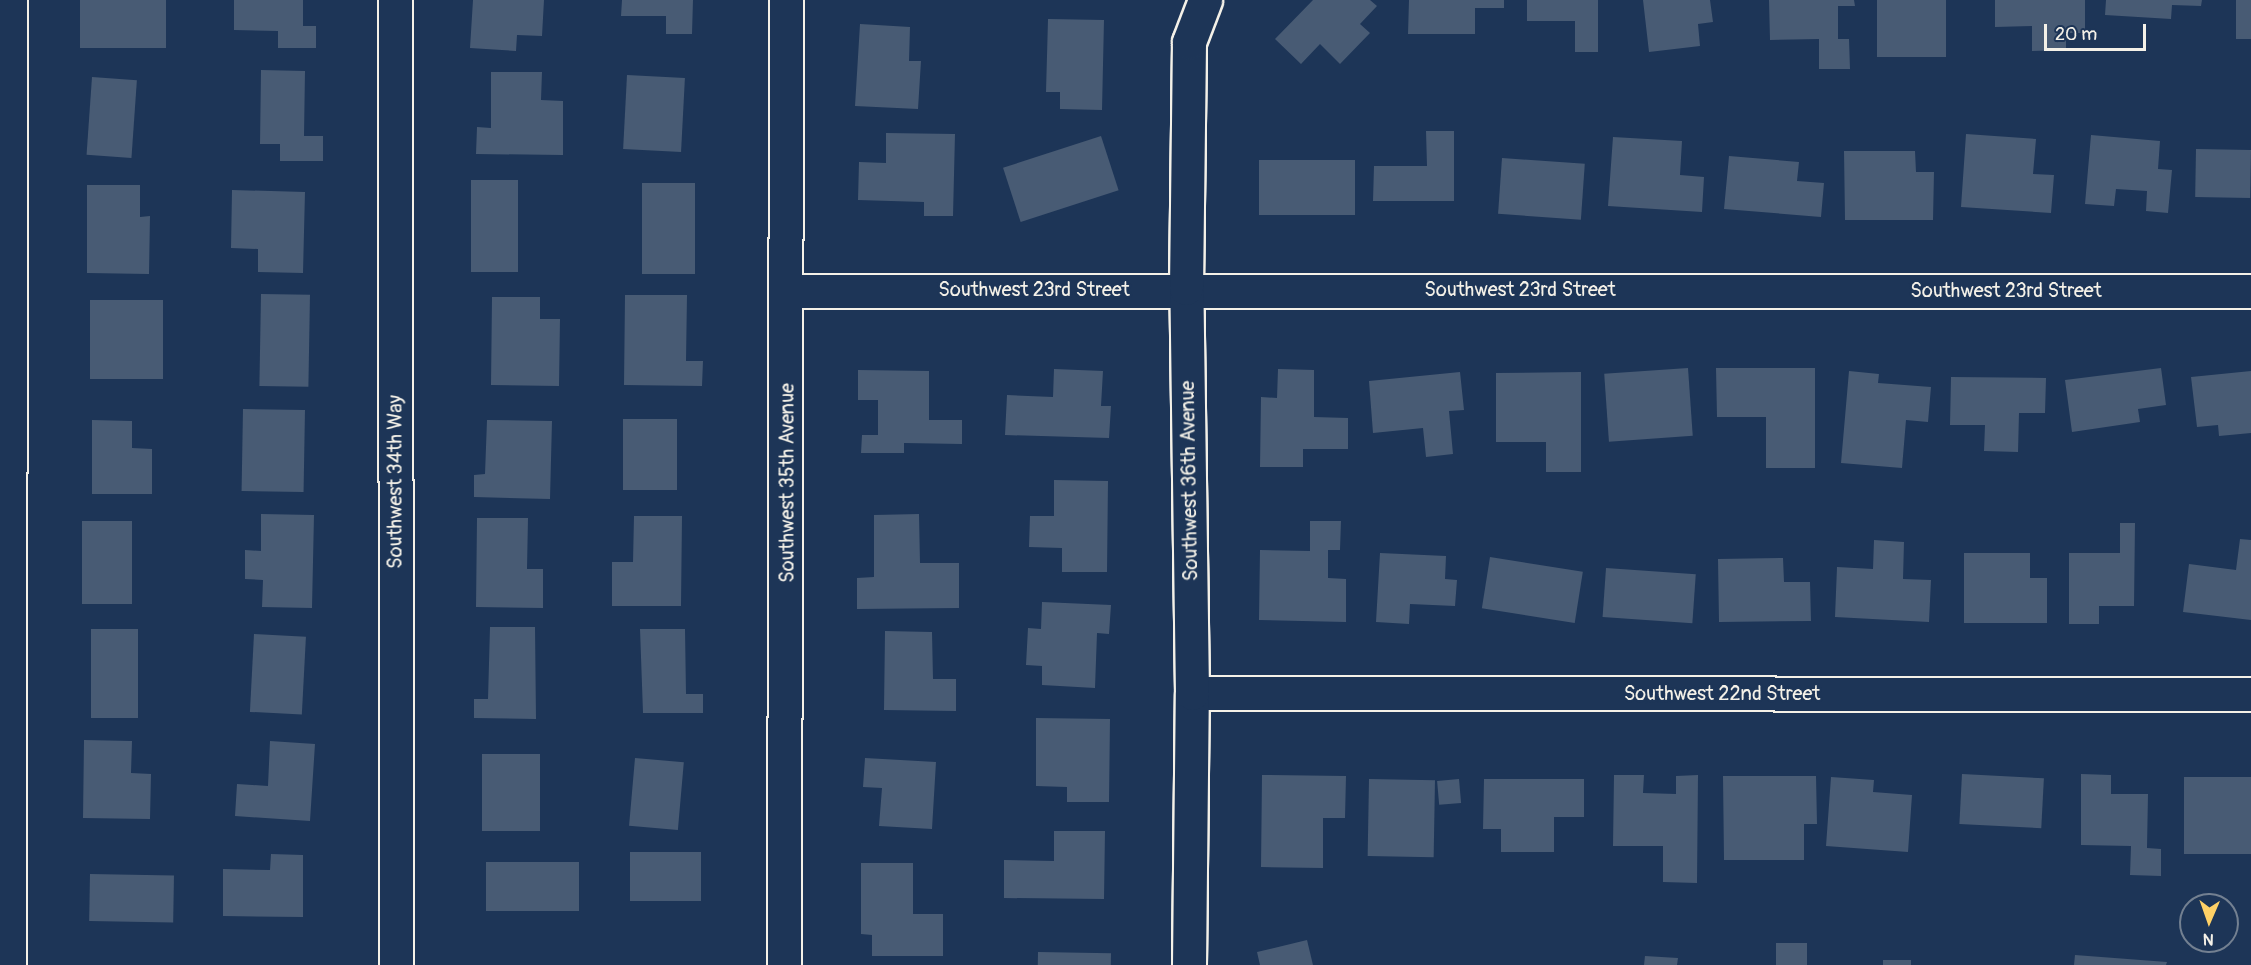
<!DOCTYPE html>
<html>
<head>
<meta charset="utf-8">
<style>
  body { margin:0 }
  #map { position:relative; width:2251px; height:965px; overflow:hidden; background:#1d3557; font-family:Pangolin,sans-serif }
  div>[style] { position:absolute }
  .building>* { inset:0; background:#485b74; transform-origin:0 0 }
  .roads { filter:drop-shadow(2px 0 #f4f1e8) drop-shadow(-2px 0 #f4f1e8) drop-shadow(0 2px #f4f1e8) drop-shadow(0 -2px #f4f1e8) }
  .minor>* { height:33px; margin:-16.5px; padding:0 16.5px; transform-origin:16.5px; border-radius:16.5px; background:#1d3557 }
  span { translate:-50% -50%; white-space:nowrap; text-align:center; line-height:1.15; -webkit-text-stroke:4.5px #1d3557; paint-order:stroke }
  .street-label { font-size:20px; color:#f4f1e8 }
  .north { position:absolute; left:2179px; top:893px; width:60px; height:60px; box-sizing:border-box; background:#1d3557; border:2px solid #738091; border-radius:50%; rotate:182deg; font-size:16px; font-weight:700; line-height:24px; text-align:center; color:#f4f1e8 }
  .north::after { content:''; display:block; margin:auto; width:21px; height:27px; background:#ffd166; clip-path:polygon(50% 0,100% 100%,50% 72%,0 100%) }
  .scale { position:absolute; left:2044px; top:24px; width:102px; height:27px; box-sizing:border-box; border:3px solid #f4f1e8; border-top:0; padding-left:8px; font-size:18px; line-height:21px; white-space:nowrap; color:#f4f1e8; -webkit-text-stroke:4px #1d3557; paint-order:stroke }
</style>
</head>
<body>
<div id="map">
  <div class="building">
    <div style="left:80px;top:0;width:86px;height:48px"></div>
    <div style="clip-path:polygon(234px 0,303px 0,303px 26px,316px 26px,316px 48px,278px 48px,278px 31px,234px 30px)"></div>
    <div style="clip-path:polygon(473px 0,544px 0,542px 36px,517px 35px,516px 51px,470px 48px)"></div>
    <div style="clip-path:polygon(622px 0,693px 0,692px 34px,666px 34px,666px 16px,621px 16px)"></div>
    <div style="clip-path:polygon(1313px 0,1370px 0,1377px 6px,1360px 24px,1370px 33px,1340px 64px,1320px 44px,1301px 64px,1275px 39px)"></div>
    <div style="clip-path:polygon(1409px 0,1504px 0,1504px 8px,1475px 8px,1475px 34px,1408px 34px)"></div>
    <div style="clip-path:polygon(1527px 0,1598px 0,1598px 52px,1575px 52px,1575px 21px,1527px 21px)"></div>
    <div style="clip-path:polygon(1643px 0,1710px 0,1713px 22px,1698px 24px,1700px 46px,1649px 52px)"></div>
    <div style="clip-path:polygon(1769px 0,1854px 0,1855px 6px,1838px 6px,1838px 39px,1849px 39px,1850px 69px,1819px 69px,1819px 39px,1770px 40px)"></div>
    <div style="left:1877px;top:0;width:69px;height:57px"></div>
    <div style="clip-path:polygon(1995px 0,2085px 0,2085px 33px,2066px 33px,2066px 50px,2032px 51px,2032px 26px,1995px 27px)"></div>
    <div style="clip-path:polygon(2106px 0,2202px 0,2201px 6px,2172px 5px,2171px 19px,2105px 15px)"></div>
    <div style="left:2236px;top:0;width:15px;height:39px"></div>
    <div style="clip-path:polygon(1048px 19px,1104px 20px,1102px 110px,1060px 109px,1060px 92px,1046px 92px)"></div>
    <div style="clip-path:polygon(860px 24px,910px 27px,909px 61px,921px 61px,918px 109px,855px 106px)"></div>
    <div style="clip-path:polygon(261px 70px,305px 71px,304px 136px,323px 136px,323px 161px,280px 161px,280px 144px,260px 144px)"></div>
    <div style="clip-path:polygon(491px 72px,542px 72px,541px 100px,563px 101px,563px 155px,476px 154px,477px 127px,491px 128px)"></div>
    <div style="left:627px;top:75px;width:58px;height:74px;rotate:3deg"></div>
    <div style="left:92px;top:77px;width:45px;height:78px;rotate:4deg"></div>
    <div style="clip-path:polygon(1426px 131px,1454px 131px,1454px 201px,1373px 201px,1374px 166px,1427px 166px)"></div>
    <div style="clip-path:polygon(886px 133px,955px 134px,953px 216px,924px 216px,924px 202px,858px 200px,859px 162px,886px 163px)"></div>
    <div style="clip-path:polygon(1966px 134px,2036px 139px,2033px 174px,2054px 175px,2051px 213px,1961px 207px)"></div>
    <div style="clip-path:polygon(2091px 135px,2160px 141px,2158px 169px,2172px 170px,2168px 213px,2146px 211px,2147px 191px,2116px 189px,2114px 206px,2085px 204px)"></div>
    <div style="left:1101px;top:136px;width:57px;height:103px;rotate:72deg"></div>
    <div style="clip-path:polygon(1613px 137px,1682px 141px,1680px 175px,1704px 177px,1702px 212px,1608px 206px)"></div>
    <div style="left:2196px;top:149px;width:55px;height:48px;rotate:1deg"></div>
    <div style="clip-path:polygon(1844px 151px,1915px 151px,1916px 172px,1934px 172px,1933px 220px,1845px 220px)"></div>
    <div style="clip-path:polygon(1729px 156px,1799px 162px,1797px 181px,1824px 183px,1821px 217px,1724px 209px)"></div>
    <div style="left:1502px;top:158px;width:83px;height:56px;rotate:4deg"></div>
    <div style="left:1259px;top:160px;width:96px;height:55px"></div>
    <div style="left:471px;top:180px;width:47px;height:92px"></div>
    <div style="left:642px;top:183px;width:53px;height:91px"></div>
    <div style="clip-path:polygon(87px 185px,140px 185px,140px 217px,150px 216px,149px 274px,87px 273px)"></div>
    <div style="clip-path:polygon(232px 190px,305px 192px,303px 273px,258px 272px,258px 249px,231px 248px)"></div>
    <div style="left:261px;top:294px;width:49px;height:92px;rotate:1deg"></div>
    <div style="clip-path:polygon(625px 295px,687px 295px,686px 361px,703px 361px,702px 386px,624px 385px)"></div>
    <div style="clip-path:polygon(492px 297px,540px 297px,540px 319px,560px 319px,559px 386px,491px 385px)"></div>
    <div style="left:90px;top:300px;width:73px;height:79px"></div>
    <div style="left:1688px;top:368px;width:68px;height:84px;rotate:86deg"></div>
    <div style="clip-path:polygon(1716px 368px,1815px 368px,1815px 468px,1766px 468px,1766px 417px,1717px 417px)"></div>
    <div style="clip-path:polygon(2161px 368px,2166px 405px,2138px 409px,2140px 422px,2072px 432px,2065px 380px)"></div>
    <div style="clip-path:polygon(1054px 369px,1103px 371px,1101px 406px,1111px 406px,1109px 438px,1005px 435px,1007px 395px,1053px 397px)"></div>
    <div style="clip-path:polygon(1278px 369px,1314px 370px,1314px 417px,1348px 418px,1348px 449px,1303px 449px,1303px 467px,1260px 467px,1261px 397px,1277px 398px)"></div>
    <div style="clip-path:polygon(858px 370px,929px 371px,929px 420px,962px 420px,962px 444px,904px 443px,904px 453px,861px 453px,862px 435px,878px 435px,878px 400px,858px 400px)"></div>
    <div style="clip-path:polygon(1849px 371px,1879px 374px,1878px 383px,1931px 387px,1928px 422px,1906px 420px,1902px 468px,1841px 463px)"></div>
    <div style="clip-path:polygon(2251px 371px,2251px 433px,2219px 436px,2218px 425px,2197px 427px,2191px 377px)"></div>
    <div style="clip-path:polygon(1460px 372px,1464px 410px,1449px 411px,1453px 454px,1426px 457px,1423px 428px,1373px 433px,1369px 381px)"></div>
    <div style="clip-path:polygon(1581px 372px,1581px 472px,1546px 472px,1546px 442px,1496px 442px,1496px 373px)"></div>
    <div style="clip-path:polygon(1951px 377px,2046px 378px,2045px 413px,2019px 413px,2018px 452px,1984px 451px,1985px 425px,1950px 425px)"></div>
    <div style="left:243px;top:409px;width:62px;height:82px;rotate:1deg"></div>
    <div style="left:677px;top:419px;width:71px;height:54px;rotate:90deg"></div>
    <div style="clip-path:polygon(92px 420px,132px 421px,132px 448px,152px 449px,152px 494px,92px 494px)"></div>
    <div style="clip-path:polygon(487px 420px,552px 421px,550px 499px,474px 497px,474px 475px,485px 474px)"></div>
    <div style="clip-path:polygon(1054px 480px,1108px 481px,1107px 572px,1062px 572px,1062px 548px,1029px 547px,1030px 516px,1054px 516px)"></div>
    <div style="clip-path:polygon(261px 514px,314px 515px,312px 608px,262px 607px,263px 580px,245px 579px,245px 550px,261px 551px)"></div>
    <div style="clip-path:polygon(919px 514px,920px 563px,959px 563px,959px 608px,857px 609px,857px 578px,874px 577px,874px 515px)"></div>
    <div style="clip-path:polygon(634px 516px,682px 516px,681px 606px,612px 606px,612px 562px,633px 562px)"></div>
    <div style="clip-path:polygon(477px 518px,528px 518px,527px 569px,543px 569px,543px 608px,476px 607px)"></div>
    <div style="left:82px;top:521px;width:50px;height:83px"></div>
    <div style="clip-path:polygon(1310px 521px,1341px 521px,1340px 550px,1328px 550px,1328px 578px,1346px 579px,1346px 622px,1259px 620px,1260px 550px,1310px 551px)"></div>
    <div style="clip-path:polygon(2120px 523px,2135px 523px,2134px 606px,2099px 606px,2099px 624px,2069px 624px,2069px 553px,2120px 553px)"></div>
    <div style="clip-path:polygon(2240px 539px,2251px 540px,2251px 620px,2183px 612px,2189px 564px,2236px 570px)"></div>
    <div style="clip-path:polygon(1874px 540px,1904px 542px,1903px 579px,1931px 580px,1929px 622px,1835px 617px,1837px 567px,1873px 569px)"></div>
    <div style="clip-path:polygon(1380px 553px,1446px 556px,1445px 579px,1457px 580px,1455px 606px,1410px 604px,1409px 624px,1376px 622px)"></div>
    <div style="clip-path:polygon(1964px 553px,2030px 553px,2030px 578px,2047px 578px,2047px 623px,1964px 623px)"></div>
    <div style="left:1490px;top:557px;width:94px;height:52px;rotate:9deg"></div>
    <div style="clip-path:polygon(1783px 558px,1784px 582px,1810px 582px,1811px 621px,1719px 622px,1718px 559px)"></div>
    <div style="left:1606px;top:568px;width:90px;height:49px;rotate:4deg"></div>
    <div style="clip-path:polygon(1042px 602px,1111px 605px,1109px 634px,1097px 633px,1095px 688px,1042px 685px,1042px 666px,1026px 665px,1028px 628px,1041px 629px)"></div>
    <div style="clip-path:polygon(490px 627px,535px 627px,536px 719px,474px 718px,474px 699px,488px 699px)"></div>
    <div style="left:91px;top:629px;width:47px;height:89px"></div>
    <div style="clip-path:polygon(640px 629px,685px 629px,686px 694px,703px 694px,703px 713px,643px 713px)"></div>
    <div style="clip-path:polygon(885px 631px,932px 632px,933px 679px,956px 679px,956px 711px,884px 710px)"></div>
    <div style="left:254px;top:634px;width:52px;height:78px;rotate:3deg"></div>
    <div style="clip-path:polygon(1036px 718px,1110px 719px,1109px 802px,1067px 802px,1067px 787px,1036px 786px)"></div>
    <div style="clip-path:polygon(84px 740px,132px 741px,131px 773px,151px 774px,150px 819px,83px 818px)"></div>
    <div style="clip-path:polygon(270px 741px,315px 744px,310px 821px,235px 816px,237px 784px,268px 786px)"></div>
    <div style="left:482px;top:754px;width:58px;height:77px"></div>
    <div style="left:635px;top:758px;width:49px;height:68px;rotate:5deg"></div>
    <div style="clip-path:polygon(865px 758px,936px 762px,932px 829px,879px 826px,882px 788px,863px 787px)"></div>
    <div style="left:1962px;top:774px;width:82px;height:50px;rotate:3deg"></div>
    <div style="clip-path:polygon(2081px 774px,2111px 775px,2111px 794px,2148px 794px,2147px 848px,2161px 849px,2161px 876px,2130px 875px,2131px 846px,2081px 845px)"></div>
    <div style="clip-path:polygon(1262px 775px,1346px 776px,1345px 818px,1323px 818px,1323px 868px,1261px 867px)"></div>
    <div style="clip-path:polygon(1614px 775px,1644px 775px,1643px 793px,1676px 794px,1676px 776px,1698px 775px,1697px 883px,1663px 882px,1663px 846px,1613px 846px)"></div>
    <div style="clip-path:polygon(1723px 776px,1816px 776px,1817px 824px,1804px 824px,1804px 860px,1724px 860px)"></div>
    <div style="clip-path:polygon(1831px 777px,1874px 780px,1873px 792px,1912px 795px,1908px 852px,1826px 846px)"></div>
    <div style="left:2184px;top:777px;width:67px;height:77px"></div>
    <div style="left:1369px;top:779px;width:66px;height:77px;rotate:1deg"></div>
    <div style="left:1459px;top:779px;width:24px;height:22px;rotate:85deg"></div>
    <div style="clip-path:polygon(1484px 779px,1584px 779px,1584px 817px,1554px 817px,1554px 852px,1501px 852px,1501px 829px,1483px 829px)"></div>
    <div style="clip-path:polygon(1054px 831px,1105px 831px,1104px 899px,1004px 898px,1004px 860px,1054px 861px)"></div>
    <div style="left:630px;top:852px;width:71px;height:49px"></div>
    <div style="clip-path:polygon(271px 854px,303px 855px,303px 917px,223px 916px,223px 869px,270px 870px)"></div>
    <div style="left:486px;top:862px;width:93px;height:49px"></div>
    <div style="clip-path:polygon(861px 863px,913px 863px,913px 914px,943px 914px,943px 956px,872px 956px,872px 935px,861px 934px)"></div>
    <div style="left:90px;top:874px;width:84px;height:47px;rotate:1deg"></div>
    <div style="clip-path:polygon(1307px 940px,1313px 965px,1260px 965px,1257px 952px)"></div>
    <div style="left:1776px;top:943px;width:31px;height:22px"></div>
    <div style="left:1038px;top:952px;width:73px;height:13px;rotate:1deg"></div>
    <div style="clip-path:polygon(2075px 955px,2167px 962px,2166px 965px,2074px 965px)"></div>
    <div style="clip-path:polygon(1645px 956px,1678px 958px,1677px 965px,1644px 965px)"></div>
    <div style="left:1883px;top:960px;width:28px;height:5px"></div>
  </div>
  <div class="roads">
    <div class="minor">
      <div style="left:395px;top:0;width:965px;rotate:89.94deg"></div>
      <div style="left:789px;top:291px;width:1462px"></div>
      <div style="left:1192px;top:693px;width:1059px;rotate:0.05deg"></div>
      <div style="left:9px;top:965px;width:965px;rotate:-89.94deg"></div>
      <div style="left:784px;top:965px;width:965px;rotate:-89.88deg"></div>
      <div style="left:1189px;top:965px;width:272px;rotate:-89.4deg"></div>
      <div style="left:1192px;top:693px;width:405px;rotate:-90.8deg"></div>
      <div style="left:1186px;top:288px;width:246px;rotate:-89.3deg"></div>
      <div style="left:1189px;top:42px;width:45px;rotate:-69.1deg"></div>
    </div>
  </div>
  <div class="street-label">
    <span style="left:1034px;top:289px">Southwest 23rd Street</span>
    <span style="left:1520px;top:289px">Southwest 23rd Street</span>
    <span style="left:2006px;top:290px">Southwest 23rd Street</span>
    <span style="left:1189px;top:481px;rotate:-91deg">Southwest 36th Avenue</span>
    <span style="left:395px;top:482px;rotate:-90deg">Southwest 34th Way</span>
    <span style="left:787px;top:483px;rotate:-90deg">Southwest 35th Avenue</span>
    <span style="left:1722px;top:693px">Southwest 22nd Street</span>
  </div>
  <div class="north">N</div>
  <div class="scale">20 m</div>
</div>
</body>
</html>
